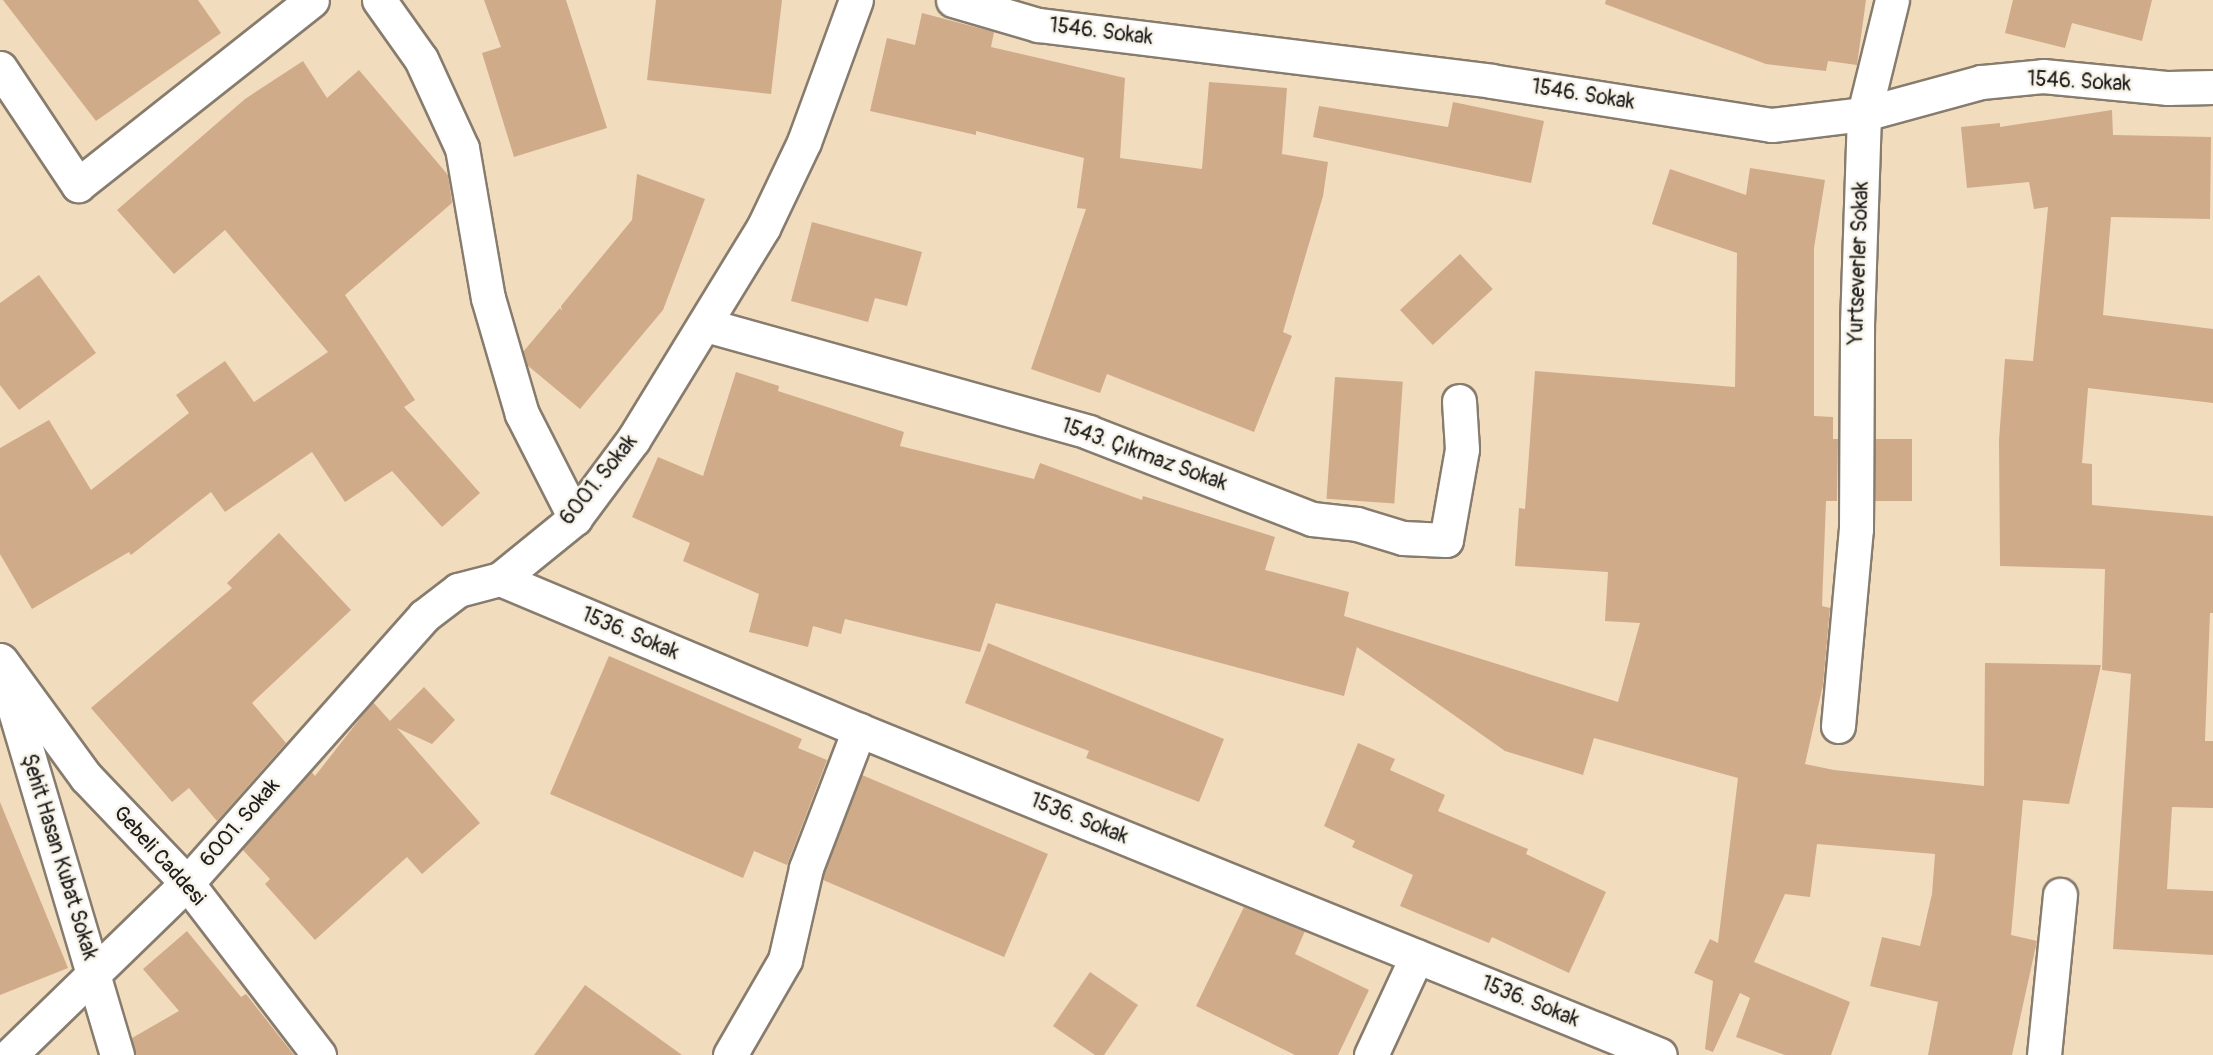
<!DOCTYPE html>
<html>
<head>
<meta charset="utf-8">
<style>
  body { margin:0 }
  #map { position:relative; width:2213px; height:1055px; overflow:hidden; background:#f2dcbe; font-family:Pangolin,sans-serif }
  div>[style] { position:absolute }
  .building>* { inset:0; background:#cfab89; transform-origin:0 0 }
  .roads { filter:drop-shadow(2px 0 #877c6d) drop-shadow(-2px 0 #877c6d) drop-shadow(0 2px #877c6d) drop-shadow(0 -2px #877c6d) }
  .minor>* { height:33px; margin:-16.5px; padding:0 16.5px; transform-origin:16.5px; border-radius:16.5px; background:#fff }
  .tertiary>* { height:33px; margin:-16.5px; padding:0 16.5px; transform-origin:16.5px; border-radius:16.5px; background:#fff }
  span { translate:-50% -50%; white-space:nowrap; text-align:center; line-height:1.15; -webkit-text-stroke:5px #f7f3e8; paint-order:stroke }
  .street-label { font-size:21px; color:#1c1c1c }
</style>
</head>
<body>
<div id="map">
  <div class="building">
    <div style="clip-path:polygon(3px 0,198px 0,221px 33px,96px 121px)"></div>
    <div style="clip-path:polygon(484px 0,566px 0,607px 128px,514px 157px,482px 53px,501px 47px)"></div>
    <div style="clip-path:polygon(656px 0,782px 0,771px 94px,647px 80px)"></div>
    <div style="clip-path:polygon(1606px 0,1866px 0,1857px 65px,1828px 61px,1826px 71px,1766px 64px,1605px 4px)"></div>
    <div style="clip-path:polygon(2013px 0,2152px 0,2142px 41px,2072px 23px,2065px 48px,2005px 33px)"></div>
    <div style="clip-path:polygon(922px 13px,994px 32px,991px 47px,1125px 78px,1120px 158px,1202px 169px,1209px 82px,1287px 88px,1282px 154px,1328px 162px,1323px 196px,1283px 332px,1292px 336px,1254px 432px,1107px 374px,1100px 393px,1031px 369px,1086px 209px,1077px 208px,1084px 158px,976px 131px,976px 135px,870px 111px,887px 38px,915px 45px)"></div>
    <div style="clip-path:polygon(303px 61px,327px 98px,359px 70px,448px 175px,452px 203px,345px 295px,415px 400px,404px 407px,480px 493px,442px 527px,392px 471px,345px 502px,312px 452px,225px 512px,211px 492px,131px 555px,129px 552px,32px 609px,0 554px,0 448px,49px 420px,91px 490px,189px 413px,176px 395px,225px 361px,254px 402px,328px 352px,225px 230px,174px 274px,117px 210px,245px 99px)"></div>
    <div style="clip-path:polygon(1453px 102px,1544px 121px,1531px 183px,1313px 137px,1319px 106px,1448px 127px)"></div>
    <div style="clip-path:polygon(2112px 110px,2113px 135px,2211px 137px,2210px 219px,2111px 217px,2103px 315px,2213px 329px,2213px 403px,2088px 388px,2082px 463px,2092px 464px,2092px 505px,2213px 516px,2213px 613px,2210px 613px,2205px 741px,2213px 741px,2213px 808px,2172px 807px,2167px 889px,2213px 891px,2213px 955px,2113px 949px,2131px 674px,2102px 670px,2105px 569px,2000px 566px,1999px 440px,2005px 359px,2033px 361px,2048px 207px,2034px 209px,2029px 182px,1967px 188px,1961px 127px,2000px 123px,2000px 127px)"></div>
    <div style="clip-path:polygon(1750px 168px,1825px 180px,1814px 248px,1814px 416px,1833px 417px,1833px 439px,1838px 439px,1837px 501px,1826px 501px,1822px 606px,1830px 608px,1823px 685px,1805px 764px,1834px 770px,1984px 786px,1985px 663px,2101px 665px,2069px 804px,2023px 800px,2011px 935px,2037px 941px,2012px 1055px,1928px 1055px,1938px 1002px,1870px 986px,1882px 937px,1920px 946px,1932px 894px,1935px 854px,1817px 844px,1810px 897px,1785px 894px,1754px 962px,1850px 1002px,1831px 1055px,1785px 1055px,1736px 1037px,1750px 998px,1740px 993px,1713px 1052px,1705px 1049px,1713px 981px,1694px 973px,1710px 939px,1718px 943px,1738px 778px,1594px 738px,1583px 775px,1505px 751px,1357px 647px,1344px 696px,996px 603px,980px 652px,845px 619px,841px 634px,813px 626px,808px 647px,749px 632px,759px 594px,683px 561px,690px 543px,632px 517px,658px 457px,703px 476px,736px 372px,779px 386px,778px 391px,904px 432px,900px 446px,1034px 479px,1040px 463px,1142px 500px,1143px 496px,1275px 537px,1265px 570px,1349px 592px,1344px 616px,1618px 702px,1640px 623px,1605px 621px,1608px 572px,1515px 566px,1519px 508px,1525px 509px,1535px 371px,1735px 387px,1737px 253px,1652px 224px,1670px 169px,1746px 195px)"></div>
    <div style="clip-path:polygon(637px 174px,705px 199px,663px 310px,580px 409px,527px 365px,523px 352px,560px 308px,562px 311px,561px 306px,632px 220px)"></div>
    <div style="clip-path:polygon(812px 222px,922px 252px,907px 306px,875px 298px,868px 322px,791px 301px)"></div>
    <div style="left:1460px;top:254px;width:48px;height:82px;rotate:47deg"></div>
    <div style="clip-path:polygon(39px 275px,96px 353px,19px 410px,0 385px,0 303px)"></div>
    <div style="left:1335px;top:377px;width:68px;height:122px;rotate:4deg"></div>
    <div style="left:1875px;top:439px;width:37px;height:62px"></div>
    <div style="clip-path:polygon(279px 533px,351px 610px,252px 703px,286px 743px,217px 821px,189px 788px,172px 802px,91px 708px,232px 588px,227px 583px)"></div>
    <div style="clip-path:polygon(988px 643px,1224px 739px,1199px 802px,1086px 758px,1089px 751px,965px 703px)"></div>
    <div style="clip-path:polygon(609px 656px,802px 739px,798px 748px,827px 760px,787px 865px,754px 851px,743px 878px,550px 794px)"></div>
    <div style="clip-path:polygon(424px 687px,455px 720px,432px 744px,397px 728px,480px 823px,422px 874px,407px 857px,315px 940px,265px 884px,270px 879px,242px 849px,311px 771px,315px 776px,373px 702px,390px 721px)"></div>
    <div style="clip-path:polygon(1358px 743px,1395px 759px,1390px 770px,1445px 795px,1438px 811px,1528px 849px,1526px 854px,1606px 892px,1569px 973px,1492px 937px,1489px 943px,1400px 906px,1413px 875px,1352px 847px,1355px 841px,1324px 826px)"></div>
    <div style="left:862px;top:775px;width:202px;height:112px;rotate:23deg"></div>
    <div style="clip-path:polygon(0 802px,68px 968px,0 995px)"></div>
    <div style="clip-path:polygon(1244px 907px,1305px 931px,1295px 954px,1369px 990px,1338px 1055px,1295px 1055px,1196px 1006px)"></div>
    <div style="clip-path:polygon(187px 931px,241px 997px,246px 994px,294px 1055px,135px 1055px,132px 1038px,179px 1011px,143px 969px)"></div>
    <div style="clip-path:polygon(1090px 972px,1138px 1005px,1104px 1055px,1095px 1055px,1053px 1026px)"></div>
    <div style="clip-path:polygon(585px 985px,682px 1055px,534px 1055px)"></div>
  </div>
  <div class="roads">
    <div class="minor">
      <div style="left:379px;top:0;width:72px;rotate:54.6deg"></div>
      <div style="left:421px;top:59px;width:98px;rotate:65.3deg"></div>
      <div style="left:462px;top:148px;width:152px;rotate:80.2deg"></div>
      <div style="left:488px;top:298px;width:121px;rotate:73.7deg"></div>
      <div style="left:522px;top:414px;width:117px;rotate:63deg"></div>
      <div style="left:953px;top:0;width:89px;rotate:16.4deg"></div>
      <div style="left:1038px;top:25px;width:456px;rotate:7deg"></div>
      <div style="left:1491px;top:81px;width:284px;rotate:8.9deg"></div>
      <div style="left:1772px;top:125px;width:93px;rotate:-6.8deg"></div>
      <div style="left:1864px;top:114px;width:121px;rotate:-15.3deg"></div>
      <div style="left:1981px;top:82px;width:62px;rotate:-5.5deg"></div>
      <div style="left:2043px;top:76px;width:126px;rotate:5.5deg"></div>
      <div style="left:2168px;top:88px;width:45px;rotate:-1.3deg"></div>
      <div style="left:0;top:68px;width:141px;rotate:56.3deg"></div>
      <div style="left:78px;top:185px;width:298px;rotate:-38.3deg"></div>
      <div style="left:706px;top:325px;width:397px;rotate:15.6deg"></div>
      <div style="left:1088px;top:432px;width:240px;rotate:21.2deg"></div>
      <div style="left:1312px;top:519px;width:45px;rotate:6.3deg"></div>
      <div style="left:1357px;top:524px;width:48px;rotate:16.9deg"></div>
      <div style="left:1403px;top:538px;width:43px;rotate:2.7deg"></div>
      <div style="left:1446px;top:540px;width:92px;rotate:-80deg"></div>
      <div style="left:1462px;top:449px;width:48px;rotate:-93.6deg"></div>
      <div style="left:500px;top:579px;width:389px;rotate:22.8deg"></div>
      <div style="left:859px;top:730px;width:864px;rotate:22.08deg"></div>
      <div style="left:2px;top:662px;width:142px;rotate:53.9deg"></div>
      <div style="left:86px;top:777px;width:146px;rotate:46.4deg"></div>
      <div style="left:187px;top:883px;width:217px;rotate:52.5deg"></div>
      <div style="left:1838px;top:726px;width:198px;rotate:-84.8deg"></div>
      <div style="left:1856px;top:529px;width:204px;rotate:-89.7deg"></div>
      <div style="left:1857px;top:325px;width:211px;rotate:-88.1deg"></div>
      <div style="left:1864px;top:114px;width:117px;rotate:-76.2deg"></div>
      <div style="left:730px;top:1055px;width:110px;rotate:-59.9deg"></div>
      <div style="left:785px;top:960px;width:94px;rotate:-77.1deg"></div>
      <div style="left:806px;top:868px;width:148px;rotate:-69deg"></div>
      <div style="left:1371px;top:1055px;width:109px;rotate:-65.1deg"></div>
      <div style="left:2044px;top:1055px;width:161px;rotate:-84.3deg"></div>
    </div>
    <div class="tertiary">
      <div style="left:0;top:660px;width:412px;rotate:73.5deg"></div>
      <div style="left:10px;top:1055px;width:247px;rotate:-44.2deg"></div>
      <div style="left:187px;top:883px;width:357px;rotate:-48.4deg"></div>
      <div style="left:424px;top:616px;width:43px;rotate:-37.4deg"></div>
      <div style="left:458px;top:590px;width:43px;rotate:-14.7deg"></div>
      <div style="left:500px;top:579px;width:97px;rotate:-39.1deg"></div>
      <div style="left:575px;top:518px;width:97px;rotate:-53.4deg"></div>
      <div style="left:633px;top:440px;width:249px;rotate:-58.5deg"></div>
      <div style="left:763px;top:228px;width:95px;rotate:-64.5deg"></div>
      <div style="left:804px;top:142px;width:151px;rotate:-69.9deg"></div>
    </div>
  </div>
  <div class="street-label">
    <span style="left:1101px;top:32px;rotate:7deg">1546. Sokak</span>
    <span style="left:2079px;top:82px;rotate:3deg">1546. Sokak</span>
    <span style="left:1583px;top:95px;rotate:9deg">1546. Sokak</span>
    <span style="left:1859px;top:263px;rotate:-88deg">Yurtseverler Sokak</span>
    <span style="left:1144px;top:455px;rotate:20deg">1543. Çıkmaz Sokak</span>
    <span style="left:599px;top:480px;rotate:-51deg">6001. Sokak</span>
    <span style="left:630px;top:634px;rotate:23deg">1536. Sokak</span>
    <span style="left:1079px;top:819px;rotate:22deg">1536. Sokak</span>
    <span style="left:240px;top:823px;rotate:-49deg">6001. Sokak</span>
    <span style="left:159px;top:856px;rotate:48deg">Gebeli Caddesi</span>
    <span style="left:59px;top:857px;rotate:73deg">Şehit Hasan Kubat Sokak</span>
    <span style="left:1530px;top:1002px;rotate:22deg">1536. Sokak</span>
  </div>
</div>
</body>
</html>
